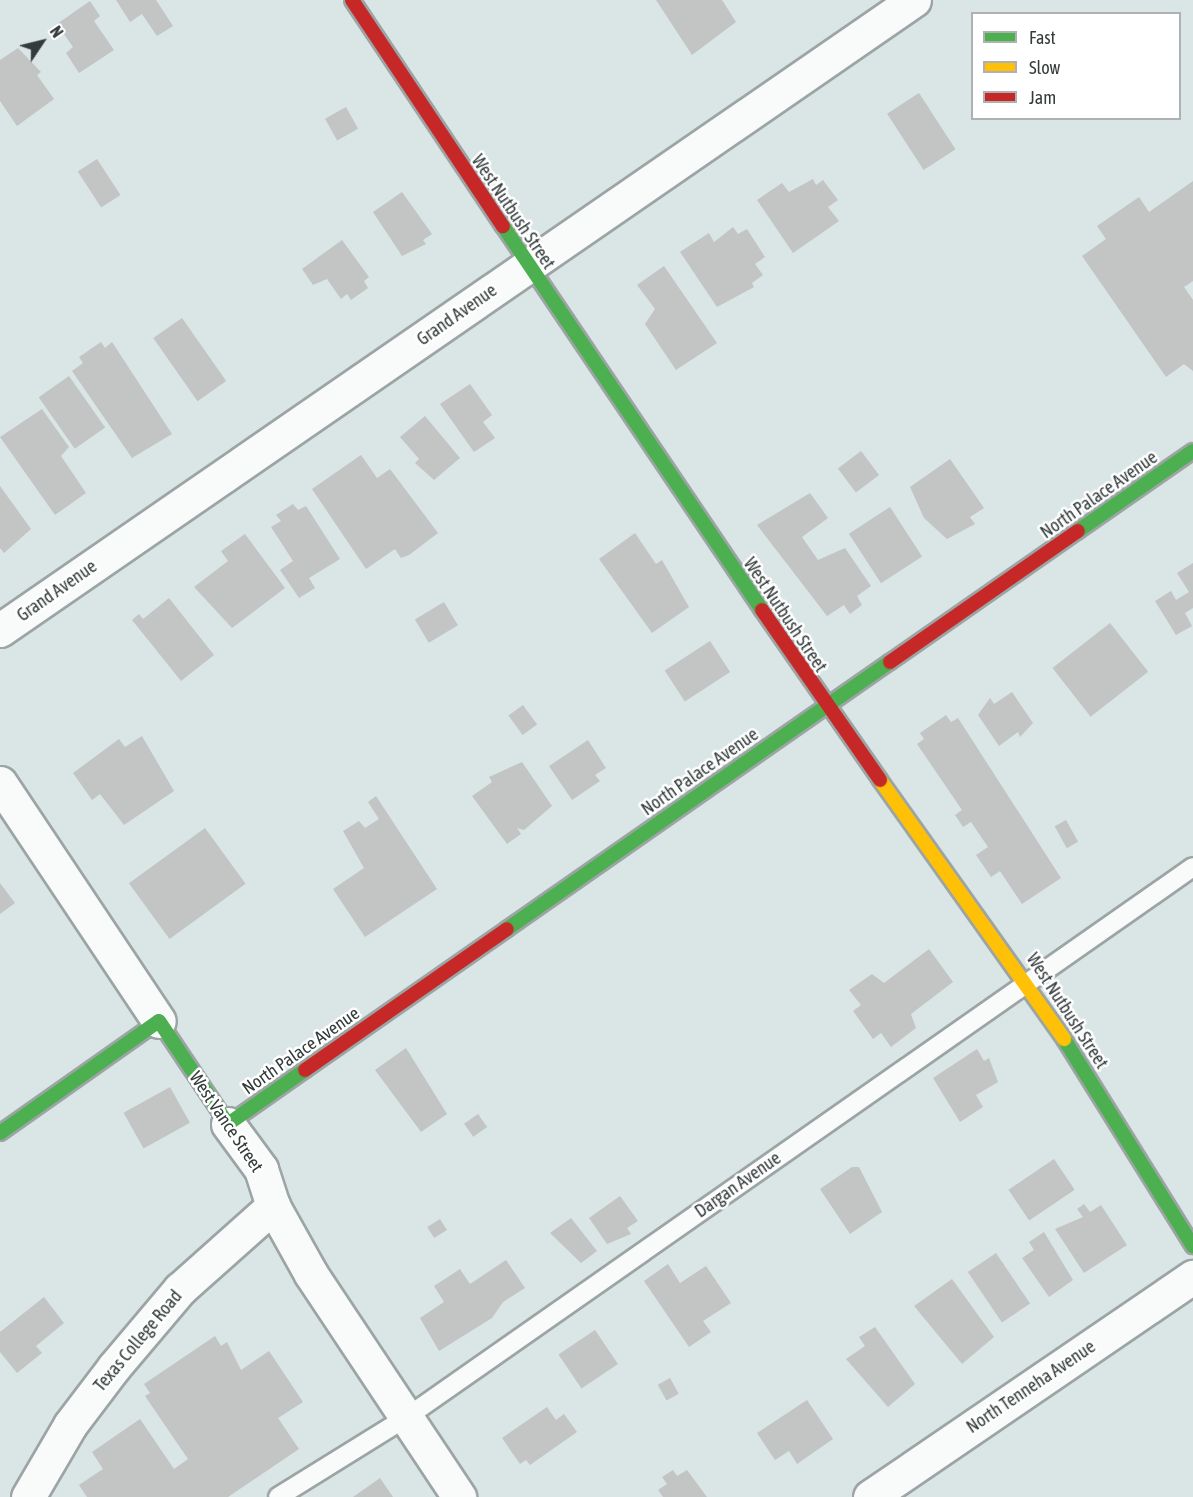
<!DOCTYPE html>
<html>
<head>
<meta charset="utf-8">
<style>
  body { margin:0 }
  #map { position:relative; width:1193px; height:1497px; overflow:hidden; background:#dae5e5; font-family:"Asap Condensed",sans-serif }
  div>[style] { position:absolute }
  .building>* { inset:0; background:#c2c5c3; transform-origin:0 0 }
  .roads { filter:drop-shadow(2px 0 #9ca4a4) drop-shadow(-2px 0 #9ca4a4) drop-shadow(0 2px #9ca4a4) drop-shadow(0 -2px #9ca4a4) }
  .lane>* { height:18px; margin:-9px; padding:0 9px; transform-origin:9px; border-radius:9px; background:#f9fbfb }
  .street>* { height:33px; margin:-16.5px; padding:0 16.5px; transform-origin:16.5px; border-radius:16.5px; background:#f9fbfb }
  .fast>* { height:14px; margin:-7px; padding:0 7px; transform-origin:7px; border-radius:7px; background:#4caf50 }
  .slow>* { height:14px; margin:-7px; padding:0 7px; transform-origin:7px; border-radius:7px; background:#ffc107 }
  .jam>* { height:14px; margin:-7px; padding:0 7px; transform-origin:7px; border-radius:7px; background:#c62828 }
  span { translate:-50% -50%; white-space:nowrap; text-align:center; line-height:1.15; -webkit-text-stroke:5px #fff; paint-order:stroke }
  .street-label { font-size:18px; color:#333b3b }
  .legend { position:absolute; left:971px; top:12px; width:210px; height:108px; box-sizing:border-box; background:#fff; border:2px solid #adb1b1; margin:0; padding:8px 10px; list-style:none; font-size:18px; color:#333b3b }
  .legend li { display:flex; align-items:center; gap:12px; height:30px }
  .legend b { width:30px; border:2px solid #adb1b1 }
  .north { position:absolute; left:12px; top:12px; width:60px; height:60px; -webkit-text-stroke:4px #fff; paint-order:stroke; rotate:55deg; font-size:16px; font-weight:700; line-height:24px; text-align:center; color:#333b3b }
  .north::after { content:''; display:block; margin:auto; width:21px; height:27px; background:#333b3b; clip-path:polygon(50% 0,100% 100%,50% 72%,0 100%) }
</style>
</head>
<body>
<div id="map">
  <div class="building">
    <div style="clip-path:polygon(116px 0,156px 0,173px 26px,157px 36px,142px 14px,130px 22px)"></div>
    <div style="clip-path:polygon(656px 0,722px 0,736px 22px,692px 55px)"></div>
    <div style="clip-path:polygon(90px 1px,100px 16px,94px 21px,114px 50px,79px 73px,66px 53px,73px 47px,57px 24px)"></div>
    <div style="clip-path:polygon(18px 48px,41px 72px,37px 75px,54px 99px,17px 126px,0 101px,0 60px)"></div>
    <div style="left:919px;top:93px;width:67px;height:38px;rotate:57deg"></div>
    <div style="left:346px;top:107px;width:25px;height:24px;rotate:61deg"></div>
    <div style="left:97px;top:159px;width:43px;height:23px;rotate:57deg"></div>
    <div style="clip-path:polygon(813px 179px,816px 185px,823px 180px,838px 200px,828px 207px,839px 221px,793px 253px,757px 200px,782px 183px,789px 192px)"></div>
    <div style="clip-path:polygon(1193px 181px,1193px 281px,1184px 287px,1193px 300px,1193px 371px,1184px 364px,1166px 377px,1082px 256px,1106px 239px,1097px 226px,1139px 197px,1149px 212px)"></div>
    <div style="clip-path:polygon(402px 192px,432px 234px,423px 240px,426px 244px,402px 256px,373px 212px)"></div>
    <div style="clip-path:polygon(733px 227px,738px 234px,747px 229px,765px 257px,755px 264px,763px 275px,752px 283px,754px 287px,717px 307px,680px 252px,709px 233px,714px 242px)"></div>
    <div style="clip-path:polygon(342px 240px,369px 277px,364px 281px,368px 288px,351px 300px,347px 294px,341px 299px,327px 279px,313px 285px,302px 269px)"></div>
    <div style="clip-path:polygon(664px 266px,717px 343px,676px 370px,645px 324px,655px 309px,637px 285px)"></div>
    <div style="left:182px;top:318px;width:77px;height:35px;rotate:55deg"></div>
    <div style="clip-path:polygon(101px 342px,105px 348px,112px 342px,172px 434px,132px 458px,72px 371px,83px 363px,79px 357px)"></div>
    <div style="left:69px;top:376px;width:63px;height:37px;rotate:55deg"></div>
    <div style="clip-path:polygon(470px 384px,492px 415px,483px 422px,495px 438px,474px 452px,440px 404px)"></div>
    <div style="clip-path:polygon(42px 409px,69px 447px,61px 456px,86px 493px,55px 515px,0 437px)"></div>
    <div style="clip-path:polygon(425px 416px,460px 458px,434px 480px,415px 463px,419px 459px,400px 437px)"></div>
    <div style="left:861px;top:451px;width:30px;height:29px;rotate:53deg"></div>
    <div style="clip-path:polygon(361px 455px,377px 478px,390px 469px,438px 533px,409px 555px,401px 558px,395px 549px,366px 569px,312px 489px)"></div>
    <div style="clip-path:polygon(950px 459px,984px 508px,970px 517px,975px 524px,947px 539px,924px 518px,910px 487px)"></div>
    <div style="clip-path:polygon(0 486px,31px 529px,4px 553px,0 548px)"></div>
    <div style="clip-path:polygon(810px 493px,828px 518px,802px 537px,818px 560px,845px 548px,871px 586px,857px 596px,862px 605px,850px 614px,844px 605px,827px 616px,757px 525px)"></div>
    <div style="clip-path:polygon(293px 504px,298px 510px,306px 506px,340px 559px,309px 578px,315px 588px,299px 598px,280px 570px,293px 561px,271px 527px,281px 521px,276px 515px)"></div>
    <div style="left:890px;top:507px;width:59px;height:49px;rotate:57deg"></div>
    <div style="clip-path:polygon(635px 533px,656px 564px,662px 560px,689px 607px,652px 633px,599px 559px)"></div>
    <div style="clip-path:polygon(245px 534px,285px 588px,232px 628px,194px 587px,228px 561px,221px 551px)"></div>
    <div style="clip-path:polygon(1193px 563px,1193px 608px,1185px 613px,1192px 626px,1176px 635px,1155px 601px,1171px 591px,1176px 600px,1189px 592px,1177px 573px)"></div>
    <div style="clip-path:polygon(169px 598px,214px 655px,181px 681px,132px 620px,139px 614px,143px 619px)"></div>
    <div style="left:444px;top:602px;width:27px;height:34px;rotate:59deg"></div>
    <div style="left:1110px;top:623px;width:62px;height:73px;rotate:52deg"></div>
    <div style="left:710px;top:641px;width:37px;height:54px;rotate:57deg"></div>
    <div style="clip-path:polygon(1012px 692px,1033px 723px,1020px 737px,1018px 732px,999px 746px,978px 715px,990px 698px,994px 704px)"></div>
    <div style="left:523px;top:705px;width:24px;height:18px;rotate:54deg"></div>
    <div style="clip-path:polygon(946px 715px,951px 722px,958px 718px,1061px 878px,1022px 904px,1000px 871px,991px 877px,976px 855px,988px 847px,971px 822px,963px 827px,955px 815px,962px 810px,917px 744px,924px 739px,920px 733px)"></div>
    <div style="clip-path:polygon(142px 736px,174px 791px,124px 825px,100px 794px,92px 800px,73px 773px,119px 739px,125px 747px)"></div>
    <div style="clip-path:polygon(588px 740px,606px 768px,595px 775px,600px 781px,572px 800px,549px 766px)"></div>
    <div style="clip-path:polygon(522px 762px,552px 806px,524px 830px,517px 828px,521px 834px,507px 844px,472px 796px,492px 782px,489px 777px)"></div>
    <div style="clip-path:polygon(376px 796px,437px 889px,365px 937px,333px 889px,364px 868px,343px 831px,359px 821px,365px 828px,379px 819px,368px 802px)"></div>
    <div style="left:1066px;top:820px;width:25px;height:13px;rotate:61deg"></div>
    <div style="left:205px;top:828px;width:69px;height:94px;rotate:54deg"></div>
    <div style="clip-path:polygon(0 883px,15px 903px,0 914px)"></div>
    <div style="clip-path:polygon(929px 949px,953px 982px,911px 1014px,916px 1028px,891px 1047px,881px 1033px,873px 1039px,853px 1011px,861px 1005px,849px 990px,872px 974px,884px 983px)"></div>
    <div style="clip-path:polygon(406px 1048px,447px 1114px,421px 1132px,375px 1070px)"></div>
    <div style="clip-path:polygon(977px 1049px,984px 1061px,989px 1058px,998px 1082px,976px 1095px,983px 1107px,960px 1122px,933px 1078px)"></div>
    <div style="left:170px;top:1087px;width:41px;height:53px;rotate:61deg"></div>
    <div style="left:478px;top:1114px;width:16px;height:17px;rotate:55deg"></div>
    <div style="left:1054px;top:1159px;width:37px;height:55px;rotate:56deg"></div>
    <div style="clip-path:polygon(852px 1167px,859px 1167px,882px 1212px,850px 1234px,820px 1189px)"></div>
    <div style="clip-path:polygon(620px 1196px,638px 1221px,627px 1228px,631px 1234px,607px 1244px,589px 1218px)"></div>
    <div style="clip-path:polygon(1084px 1204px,1090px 1212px,1101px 1205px,1127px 1245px,1084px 1273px,1055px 1229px,1083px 1217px,1077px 1209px)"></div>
    <div style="clip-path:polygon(571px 1218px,597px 1251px,581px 1263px,550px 1233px)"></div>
    <div style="left:440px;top:1219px;width:13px;height:15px;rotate:58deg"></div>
    <div style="clip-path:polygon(1044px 1232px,1073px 1280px,1049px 1297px,1022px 1258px,1034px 1250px,1029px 1242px)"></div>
    <div style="left:996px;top:1253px;width:61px;height:34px;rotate:56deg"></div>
    <div style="clip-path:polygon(506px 1260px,525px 1288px,503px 1302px,492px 1318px,439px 1351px,420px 1318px,444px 1302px,434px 1286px,460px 1269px,470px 1284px)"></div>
    <div style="clip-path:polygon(668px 1264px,680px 1283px,706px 1266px,731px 1303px,703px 1321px,711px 1332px,689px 1347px,644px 1281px)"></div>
    <div style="clip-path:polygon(952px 1279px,994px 1337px,962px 1364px,914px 1306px)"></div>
    <div style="clip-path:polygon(44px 1297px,64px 1323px,36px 1346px,42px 1353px,17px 1373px,0 1352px,0 1332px)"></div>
    <div style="clip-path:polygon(875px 1327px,915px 1384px,888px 1407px,846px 1359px,865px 1346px,859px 1337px)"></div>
    <div style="left:595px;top:1330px;width:41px;height:44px;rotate:56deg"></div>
    <div style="clip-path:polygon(215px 1336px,221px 1346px,227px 1342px,241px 1370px,269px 1351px,303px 1402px,278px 1418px,299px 1449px,228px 1497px,87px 1497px,79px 1485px,103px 1469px,92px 1452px,140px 1419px,174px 1469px,188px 1459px,145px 1396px,150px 1393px,144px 1384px)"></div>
    <div style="left:670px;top:1378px;width:18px;height:14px;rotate:61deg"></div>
    <div style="clip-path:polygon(807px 1400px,833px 1439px,797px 1464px,789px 1451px,775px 1460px,757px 1433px)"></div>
    <div style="clip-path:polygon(547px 1407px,556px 1420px,564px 1414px,577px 1432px,530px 1465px,526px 1460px,520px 1464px,502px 1438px)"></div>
    <div style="clip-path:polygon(673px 1470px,677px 1476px,687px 1470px,707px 1497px,663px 1497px,658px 1490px,667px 1484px,662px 1477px)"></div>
    <div style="clip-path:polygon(380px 1478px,393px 1497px,353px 1497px)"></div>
  </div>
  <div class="roads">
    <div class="lane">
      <div style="left:278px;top:1497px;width:152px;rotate:-31.8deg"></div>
      <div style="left:407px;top:1417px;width:959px;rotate:-34.98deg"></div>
    </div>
    <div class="street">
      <div style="left:0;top:630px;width:1110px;rotate:-34.58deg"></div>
      <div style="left:0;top:783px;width:286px;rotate:56.3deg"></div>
      <div style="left:228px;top:1124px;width:56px;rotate:53.7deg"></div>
      <div style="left:261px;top:1169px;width:39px;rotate:72deg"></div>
      <div style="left:273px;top:1206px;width:78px;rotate:60.8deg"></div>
      <div style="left:311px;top:1274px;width:268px;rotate:56.4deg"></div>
      <div style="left:28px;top:1497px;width:83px;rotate:-59.7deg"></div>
      <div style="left:70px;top:1425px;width:73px;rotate:-52.8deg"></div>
      <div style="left:114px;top:1367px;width:102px;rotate:-49.8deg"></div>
      <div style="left:180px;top:1289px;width:125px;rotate:-41.7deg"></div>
      <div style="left:870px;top:1497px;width:391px;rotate:-34.3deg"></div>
    </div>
    <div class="fast">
      <div style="left:503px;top:226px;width:463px;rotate:56deg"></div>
      <div style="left:1078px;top:531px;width:140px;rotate:-34.8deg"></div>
      <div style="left:507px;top:929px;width:467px;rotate:-34.9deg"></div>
      <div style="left:1064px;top:1039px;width:244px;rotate:58.1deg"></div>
      <div style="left:0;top:1133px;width:194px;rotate:-35.2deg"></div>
      <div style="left:159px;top:1021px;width:124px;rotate:56.2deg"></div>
      <div style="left:228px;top:1124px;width:94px;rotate:-35deg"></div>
    </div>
    <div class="slow">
      <div style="left:880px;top:780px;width:318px;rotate:54.6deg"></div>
    </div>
    <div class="jam">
      <div style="left:352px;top:0;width:272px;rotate:56.3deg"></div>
      <div style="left:762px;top:610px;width:207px;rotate:55.2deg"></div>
      <div style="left:890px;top:662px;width:229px;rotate:-34.9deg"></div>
      <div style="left:305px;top:1070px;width:246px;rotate:-34.9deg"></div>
    </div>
  </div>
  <div class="street-label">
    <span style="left:513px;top:212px;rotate:56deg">West Nutbush Street</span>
    <span style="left:457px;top:315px;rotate:-35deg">Grand Avenue</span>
    <span style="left:1099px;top:495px;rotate:-35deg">North Palace Avenue</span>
    <span style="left:57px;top:591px;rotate:-35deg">Grand Avenue</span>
    <span style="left:785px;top:615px;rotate:56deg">West Nutbush Street</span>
    <span style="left:700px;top:772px;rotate:-35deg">North Palace Avenue</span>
    <span style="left:1067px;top:1011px;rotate:57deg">West Nutbush Street</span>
    <span style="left:301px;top:1051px;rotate:-35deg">North Palace Avenue</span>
    <span style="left:226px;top:1122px;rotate:56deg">West Vance Street</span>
    <span style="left:738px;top:1185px;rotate:-35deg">Dargan Avenue</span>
    <span style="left:138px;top:1341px;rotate:-50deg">Texas College Road</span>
    <span style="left:1031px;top:1387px;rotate:-34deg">North Tenneha Avenue</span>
  </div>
  <ul class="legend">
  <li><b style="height:8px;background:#4caf50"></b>Fast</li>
  <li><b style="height:8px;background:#ffc107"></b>Slow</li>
  <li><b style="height:8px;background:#c62828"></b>Jam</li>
  </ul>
  <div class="north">N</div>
</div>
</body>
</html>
